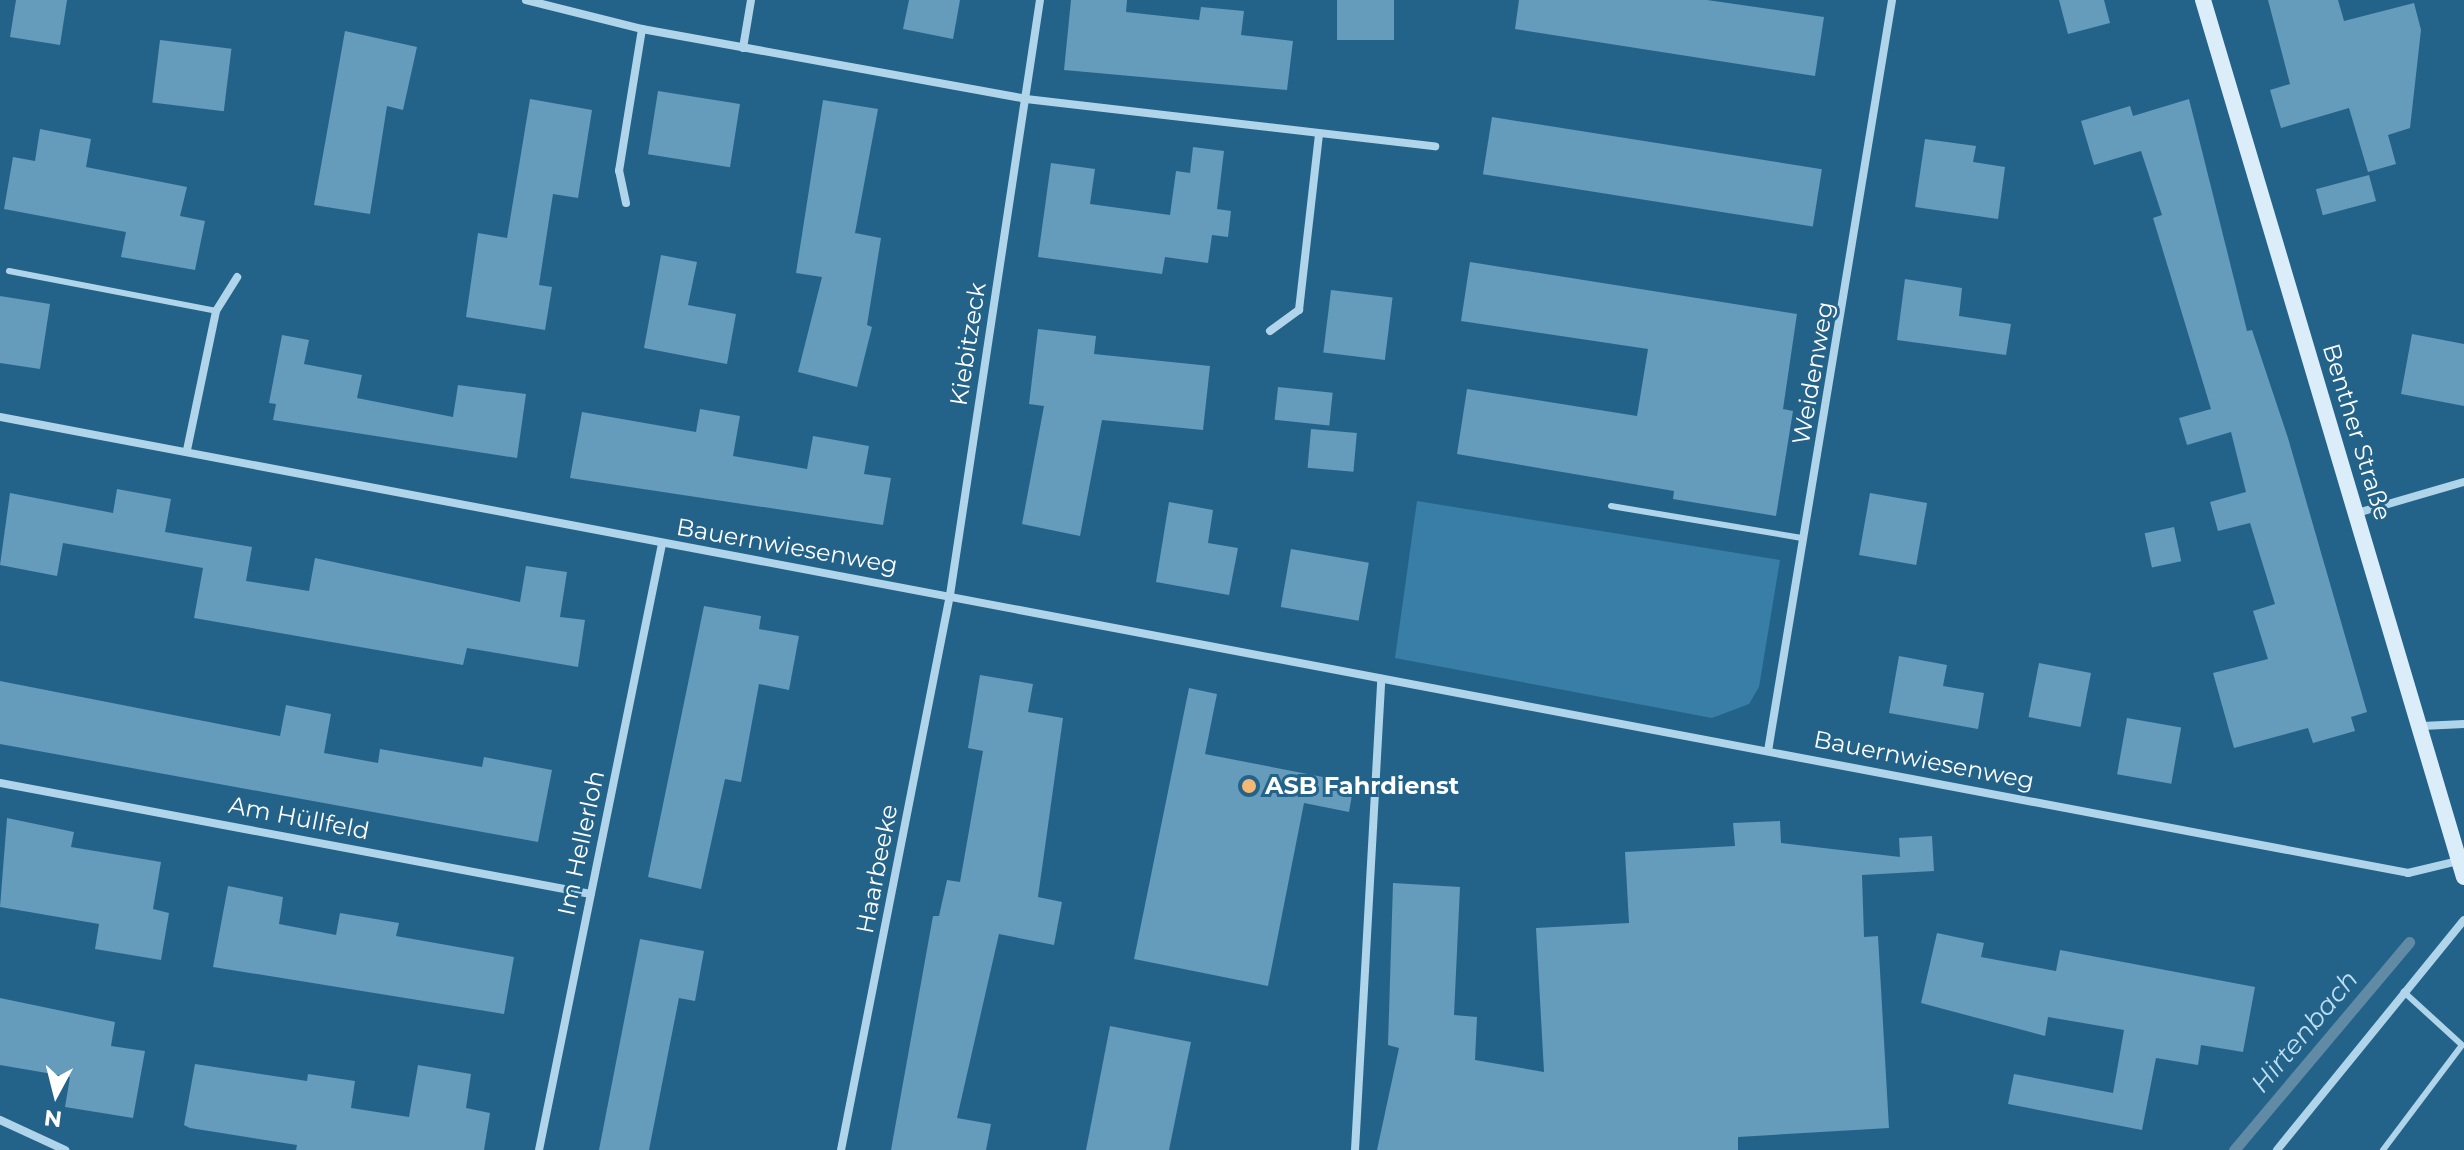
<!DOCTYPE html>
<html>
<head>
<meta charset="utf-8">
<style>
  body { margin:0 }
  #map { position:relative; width:2464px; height:1150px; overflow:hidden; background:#246389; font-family:Montserrat,sans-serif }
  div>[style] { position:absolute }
  .green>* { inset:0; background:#387ea6 }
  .stream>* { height:11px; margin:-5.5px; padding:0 5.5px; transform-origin:5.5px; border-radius:5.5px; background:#618ba5 }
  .building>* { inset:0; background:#659bbb; transform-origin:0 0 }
  .lane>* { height:6px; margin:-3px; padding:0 3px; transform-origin:3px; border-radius:3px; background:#b0d5ea }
  .street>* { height:8px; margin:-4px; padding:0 4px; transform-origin:4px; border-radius:4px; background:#b0d5ea }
  .secondary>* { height:16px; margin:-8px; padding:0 8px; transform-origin:8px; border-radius:8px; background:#dbedf8 }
  .dots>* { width:22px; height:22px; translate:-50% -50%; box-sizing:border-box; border:4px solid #246389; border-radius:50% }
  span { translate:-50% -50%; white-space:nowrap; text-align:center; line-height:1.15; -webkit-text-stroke:6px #246389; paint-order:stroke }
  .street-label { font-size:24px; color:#fff }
  .poi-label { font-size:24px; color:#fff; font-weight:700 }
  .left { translate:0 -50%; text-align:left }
  .water-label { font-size:26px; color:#bcdef1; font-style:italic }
  .north { position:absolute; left:16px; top:1054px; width:80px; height:80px; -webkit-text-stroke:6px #246389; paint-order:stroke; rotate:187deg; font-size:22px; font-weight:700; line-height:32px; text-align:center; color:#fff }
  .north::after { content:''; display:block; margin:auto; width:28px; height:36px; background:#fff; clip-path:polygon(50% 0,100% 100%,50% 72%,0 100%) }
</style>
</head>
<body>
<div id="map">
  <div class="green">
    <div style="clip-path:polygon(1417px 501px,1780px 560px,1759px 687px,1749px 704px,1712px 718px,1395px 658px)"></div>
  </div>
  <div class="stream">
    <div style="left:2234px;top:1150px;width:272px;rotate:-49.9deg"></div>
  </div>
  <div class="building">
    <div style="clip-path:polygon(16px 0,67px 0,60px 45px,10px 37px)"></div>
    <div style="clip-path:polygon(909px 0,960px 0,953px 39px,903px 29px)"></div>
    <div style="clip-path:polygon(1071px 0,1127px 0,1126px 12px,1199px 20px,1201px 7px,1244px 11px,1241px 35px,1293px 41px,1287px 90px,1064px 70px)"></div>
    <div style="left:1337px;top:0;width:57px;height:40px"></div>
    <div style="clip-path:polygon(1519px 0,1707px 0,1824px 17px,1815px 76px,1515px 29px)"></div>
    <div style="clip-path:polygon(2059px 0,2104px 0,2110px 23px,2068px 34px)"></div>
    <div style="clip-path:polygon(2268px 0,2338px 0,2344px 21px,2414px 3px,2421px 30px,2410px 128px,2388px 135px,2396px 164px,2368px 172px,2349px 108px,2281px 128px,2270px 90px,2290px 84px)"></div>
    <div style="clip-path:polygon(345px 31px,417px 47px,403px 110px,387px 106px,370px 214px,314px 205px)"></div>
    <div style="left:160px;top:40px;width:72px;height:63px;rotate:7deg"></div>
    <div style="left:658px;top:91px;width:83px;height:64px;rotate:9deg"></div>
    <div style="clip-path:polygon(530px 99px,592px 110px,578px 198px,553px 194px,539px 285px,552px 287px,545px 330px,466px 317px,478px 233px,507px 238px)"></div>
    <div style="clip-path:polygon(2189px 99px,2247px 331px,2252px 330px,2288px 438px,2367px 712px,2351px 717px,2355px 731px,2313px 743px,2308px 728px,2234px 748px,2213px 673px,2268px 659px,2253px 611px,2275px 604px,2250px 523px,2218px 531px,2210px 502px,2246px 492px,2231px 432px,2187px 445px,2179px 418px,2211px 409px,2153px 218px,2162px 215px,2141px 151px,2094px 165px,2081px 121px,2130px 106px,2133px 116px)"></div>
    <div style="clip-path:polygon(823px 100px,878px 109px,855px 233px,881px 238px,867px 325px,872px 327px,857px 387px,798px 372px,822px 277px,796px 273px)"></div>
    <div style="left:1492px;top:117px;width:334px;height:58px;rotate:9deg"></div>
    <div style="clip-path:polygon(40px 129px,91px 139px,86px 167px,187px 187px,180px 216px,205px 221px,195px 270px,121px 257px,126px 232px,4px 209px,13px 157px,35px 161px)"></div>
    <div style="clip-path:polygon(1925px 139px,1976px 146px,1973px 162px,2005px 167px,1998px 219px,1915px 207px)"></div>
    <div style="clip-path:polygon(1193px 147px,1224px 151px,1217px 209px,1231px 211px,1228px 237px,1212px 235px,1208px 263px,1165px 257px,1162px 274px,1038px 257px,1051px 163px,1095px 169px,1090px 204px,1170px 215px,1176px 171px,1190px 173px)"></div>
    <div style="left:2369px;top:175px;width:27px;height:55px;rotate:75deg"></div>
    <div style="clip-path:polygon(661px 255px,697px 262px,688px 305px,736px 314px,727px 364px,644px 348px)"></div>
    <div style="clip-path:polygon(1470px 262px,1797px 314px,1783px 409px,1793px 411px,1776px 516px,1673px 499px,1674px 491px,1457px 454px,1467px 389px,1637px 416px,1648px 349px,1461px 321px)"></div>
    <div style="clip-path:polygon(1905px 279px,1962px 288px,1959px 316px,2011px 324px,2006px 355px,1897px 340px)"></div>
    <div style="left:1331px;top:290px;width:62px;height:63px;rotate:7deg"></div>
    <div style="clip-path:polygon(0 296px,50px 304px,40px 369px,0 363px)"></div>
    <div style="clip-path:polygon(1038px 329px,1096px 336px,1094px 354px,1210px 366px,1203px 430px,1102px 420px,1080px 536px,1022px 524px,1044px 406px,1029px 404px)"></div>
    <div style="clip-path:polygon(2412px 334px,2464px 344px,2464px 406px,2401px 394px)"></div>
    <div style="clip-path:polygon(282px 335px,309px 340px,304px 364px,362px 375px,357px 398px,453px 417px,458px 385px,526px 394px,517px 458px,273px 420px,276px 404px,269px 403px)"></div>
    <div style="left:1278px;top:387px;width:55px;height:33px;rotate:6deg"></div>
    <div style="clip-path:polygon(700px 409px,740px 416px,733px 456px,807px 469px,813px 436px,869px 446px,864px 474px,891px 478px,883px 525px,570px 478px,582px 412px,696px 432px)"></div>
    <div style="left:1311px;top:429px;width:46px;height:39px;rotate:5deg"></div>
    <div style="clip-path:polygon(117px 489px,171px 499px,165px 532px,252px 547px,246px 581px,309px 591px,315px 558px,520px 602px,526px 566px,567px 572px,560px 617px,585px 620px,578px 667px,467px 648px,463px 665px,194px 618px,203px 568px,63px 543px,57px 576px,0 565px,10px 493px,113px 513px)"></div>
    <div style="left:1870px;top:493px;width:58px;height:63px;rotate:10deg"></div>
    <div style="clip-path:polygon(1169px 502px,1213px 510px,1208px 543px,1238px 548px,1229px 595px,1156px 582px)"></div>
    <div style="left:2174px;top:527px;width:35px;height:30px;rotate:78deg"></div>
    <div style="left:1291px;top:549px;width:79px;height:59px;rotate:10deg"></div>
    <div style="clip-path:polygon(704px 606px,761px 616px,759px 629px,799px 636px,789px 690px,759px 684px,741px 782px,725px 779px,701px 889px,648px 877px)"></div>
    <div style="clip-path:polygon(1899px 656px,1947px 665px,1943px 686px,1984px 693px,1978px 729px,1889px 713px)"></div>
    <div style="left:2039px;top:663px;width:53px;height:55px;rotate:11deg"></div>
    <div style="clip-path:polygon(980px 675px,1033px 684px,1028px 712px,1063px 718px,1038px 897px,1062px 902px,1054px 945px,999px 934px,957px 1118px,991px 1124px,986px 1150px,891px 1150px,933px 916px,939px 916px,947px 880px,960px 882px,983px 751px,968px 748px)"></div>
    <div style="clip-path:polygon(0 681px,280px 736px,286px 705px,331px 714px,324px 753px,378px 763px,380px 749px,482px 767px,484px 757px,552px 770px,538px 842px,0 744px)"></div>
    <div style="clip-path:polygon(1189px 688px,1217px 694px,1205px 754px,1354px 783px,1349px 812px,1304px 803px,1268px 986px,1134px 959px)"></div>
    <div style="left:2127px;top:718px;width:55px;height:57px;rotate:10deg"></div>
    <div style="clip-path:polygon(7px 818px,74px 832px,71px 847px,161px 862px,153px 909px,169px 913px,161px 960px,95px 949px,99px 924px,0 907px)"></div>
    <div style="clip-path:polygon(1780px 821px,1781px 843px,1900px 857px,1899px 838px,1932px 836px,1934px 871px,1862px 875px,1864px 937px,1878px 936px,1889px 1128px,1738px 1137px,1738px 1150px,1377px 1150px,1399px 1048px,1388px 1045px,1393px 883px,1460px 887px,1454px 1015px,1477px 1017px,1475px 1060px,1544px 1072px,1536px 928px,1629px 923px,1625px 852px,1735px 846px,1733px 823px)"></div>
    <div style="clip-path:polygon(228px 886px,283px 897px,279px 924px,336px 935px,340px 913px,399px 923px,396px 936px,514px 957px,504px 1014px,213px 967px)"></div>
    <div style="clip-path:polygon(1937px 933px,1984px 943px,1981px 957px,2056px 971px,2060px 950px,2255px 987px,2243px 1052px,2201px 1045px,2198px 1065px,2156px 1058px,2142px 1130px,2008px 1104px,2014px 1074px,2113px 1093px,2124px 1030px,2048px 1017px,2045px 1036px,1921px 1003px)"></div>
    <div style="clip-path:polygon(640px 939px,704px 951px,695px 1001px,679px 998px,649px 1150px,599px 1150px)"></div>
    <div style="clip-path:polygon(0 998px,115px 1022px,111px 1046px,145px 1051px,133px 1118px,65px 1107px,70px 1077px,0 1065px)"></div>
    <div style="clip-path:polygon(1110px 1026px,1191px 1042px,1169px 1150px,1086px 1150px)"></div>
    <div style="clip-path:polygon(195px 1064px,307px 1081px,308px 1074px,355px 1081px,351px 1108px,409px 1117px,418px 1065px,471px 1074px,466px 1108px,490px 1113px,484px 1150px,296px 1150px,297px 1145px,190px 1128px,184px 1125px)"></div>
  </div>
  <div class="lane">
    <div style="left:9px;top:271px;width:211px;rotate:10.9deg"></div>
    <div style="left:1611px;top:506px;width:195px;rotate:9.5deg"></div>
    <div style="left:2383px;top:1150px;width:131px;rotate:-53deg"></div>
    <div style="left:2462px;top:1045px;width:79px;rotate:-137.6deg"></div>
  </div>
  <div class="street">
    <div style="left:526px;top:0;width:120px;rotate:14deg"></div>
    <div style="left:642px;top:29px;width:390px;rotate:10.3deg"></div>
    <div style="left:1026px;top:99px;width:412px;rotate:6.6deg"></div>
    <div style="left:743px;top:48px;width:49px;rotate:-80.5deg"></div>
    <div style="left:626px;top:203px;width:33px;rotate:-102deg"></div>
    <div style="left:619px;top:171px;width:144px;rotate:-80.8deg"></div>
    <div style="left:1270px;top:331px;width:36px;rotate:-36deg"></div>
    <div style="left:1299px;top:310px;width:177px;rotate:-83.5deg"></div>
    <div style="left:0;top:417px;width:2451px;rotate:10.72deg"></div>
    <div style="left:2408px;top:873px;width:51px;rotate:-13.5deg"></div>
    <div style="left:187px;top:450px;width:142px;rotate:-78.2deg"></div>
    <div style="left:216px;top:311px;width:40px;rotate:-58deg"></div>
    <div style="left:2357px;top:513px;width:111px;rotate:-16.2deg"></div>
    <div style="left:2422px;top:726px;width:42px;rotate:-2.7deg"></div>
    <div style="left:1768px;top:751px;width:761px;rotate:-80.62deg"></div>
    <div style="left:0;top:783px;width:601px;rotate:10.64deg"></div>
    <div style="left:0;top:1120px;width:72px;rotate:24.8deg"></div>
    <div style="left:539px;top:1150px;width:618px;rotate:-78.53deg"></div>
    <div style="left:841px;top:1150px;width:566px;rotate:-78.89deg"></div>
    <div style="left:950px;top:595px;width:602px;rotate:-81.4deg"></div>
    <div style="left:1355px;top:1150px;width:472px;rotate:-86.8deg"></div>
    <div style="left:2277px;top:1150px;width:296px;rotate:-50.9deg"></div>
  </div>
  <div class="secondary">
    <div style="left:2203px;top:0;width:915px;rotate:73.43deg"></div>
  </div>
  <div class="dots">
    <div style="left:1249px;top:786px;background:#f4b774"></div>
  </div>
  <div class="street-label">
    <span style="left:968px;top:344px;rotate:-81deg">Kiebitzeck</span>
    <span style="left:1813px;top:373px;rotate:-80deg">Weidenweg</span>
    <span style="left:2357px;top:432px;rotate:73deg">Benther Straße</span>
    <span style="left:787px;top:546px;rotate:10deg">Bauernwiesenweg</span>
    <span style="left:1924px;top:760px;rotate:11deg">Bauernwiesenweg</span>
    <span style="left:299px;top:818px;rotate:11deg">Am Hüllfeld</span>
    <span style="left:581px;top:843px;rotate:-78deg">Im Hellerloh</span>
    <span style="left:877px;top:869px;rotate:-79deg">Haarbeeke</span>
  </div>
  <div class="poi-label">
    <span class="left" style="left:1265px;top:786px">ASB Fahrdienst</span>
  </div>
  <div class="water-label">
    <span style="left:2305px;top:1032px;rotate:-50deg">Hirtenbach</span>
  </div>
  <div class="north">N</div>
</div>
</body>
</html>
